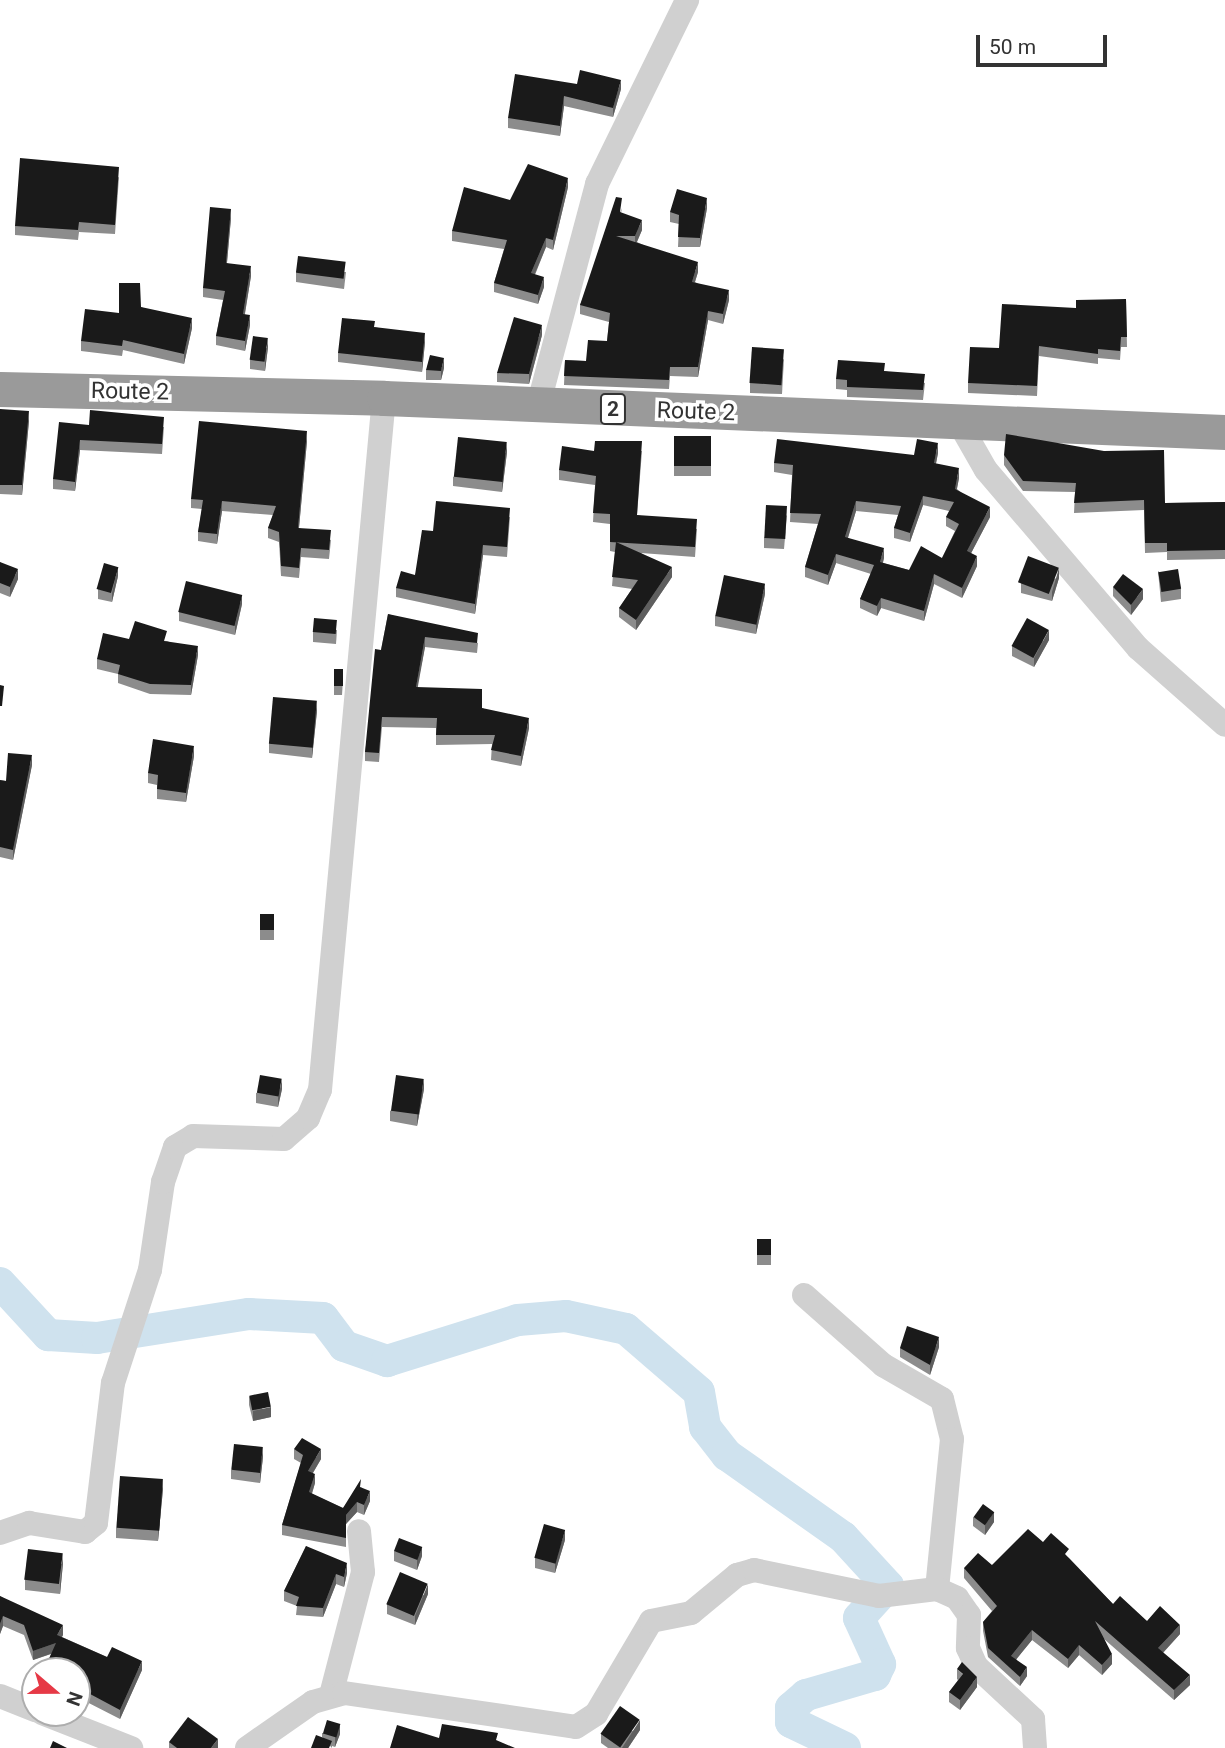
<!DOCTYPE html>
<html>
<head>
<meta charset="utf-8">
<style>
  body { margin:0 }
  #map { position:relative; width:1225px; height:1748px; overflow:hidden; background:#fff; font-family:Roboto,sans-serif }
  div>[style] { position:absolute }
  .river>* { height:32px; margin:-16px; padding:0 16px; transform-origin:16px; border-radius:16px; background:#cfe2ee }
  .minor>* { height:24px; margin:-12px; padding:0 12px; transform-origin:12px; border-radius:12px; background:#d0d0d0 }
  .highway>* { height:35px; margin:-17.5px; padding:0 17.5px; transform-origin:17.5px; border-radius:17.5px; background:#9a9a9a }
  .wall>* { inset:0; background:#8c8c8c; transform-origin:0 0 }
  .shaded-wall>* { inset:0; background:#5f5f5f }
  .building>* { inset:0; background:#1a1a1a; transform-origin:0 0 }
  span { translate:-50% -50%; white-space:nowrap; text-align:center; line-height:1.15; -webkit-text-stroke:7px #fff; paint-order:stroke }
  .shield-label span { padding:2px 5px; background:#fff; border:2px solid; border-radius:5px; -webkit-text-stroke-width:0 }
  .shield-label { font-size:21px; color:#333; font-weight:700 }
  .street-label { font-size:23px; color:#333 }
  .north { position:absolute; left:21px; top:1657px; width:70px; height:70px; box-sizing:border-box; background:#fff; border:2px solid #adadad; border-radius:50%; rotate:110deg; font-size:19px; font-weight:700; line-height:28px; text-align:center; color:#333 }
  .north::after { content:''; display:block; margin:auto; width:24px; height:32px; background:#e63946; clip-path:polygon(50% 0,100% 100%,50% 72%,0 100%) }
  .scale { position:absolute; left:976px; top:35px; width:131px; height:32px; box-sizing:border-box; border:4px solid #333; border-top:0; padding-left:9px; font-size:21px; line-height:24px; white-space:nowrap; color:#333; -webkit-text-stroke:5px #fff; paint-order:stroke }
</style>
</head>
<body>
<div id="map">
  <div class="river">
    <div style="left:0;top:1283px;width:71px;rotate:47.3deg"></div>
    <div style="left:48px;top:1335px;width:49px;rotate:3.5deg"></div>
    <div style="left:97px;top:1338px;width:154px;rotate:-9deg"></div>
    <div style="left:249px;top:1314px;width:74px;rotate:3.1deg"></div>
    <div style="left:323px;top:1318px;width:35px;rotate:53deg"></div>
    <div style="left:344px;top:1346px;width:46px;rotate:19.2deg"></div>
    <div style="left:387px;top:1361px;width:137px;rotate:-17.4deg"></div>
    <div style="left:518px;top:1320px;width:48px;rotate:-4.8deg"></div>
    <div style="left:566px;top:1316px;width:61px;rotate:12.2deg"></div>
    <div style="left:626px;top:1329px;width:96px;rotate:40.8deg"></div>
    <div style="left:699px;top:1392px;width:36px;rotate:80deg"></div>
    <div style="left:705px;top:1427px;width:36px;rotate:52deg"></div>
    <div style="left:727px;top:1455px;width:142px;rotate:35.3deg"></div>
    <div style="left:843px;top:1537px;width:67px;rotate:47.4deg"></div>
    <div style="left:888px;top:1586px;width:43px;rotate:132.2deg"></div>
    <div style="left:859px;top:1618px;width:51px;rotate:65.5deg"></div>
    <div style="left:880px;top:1664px;width:12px;rotate:114deg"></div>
    <div style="left:875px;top:1675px;width:72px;rotate:163.8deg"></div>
    <div style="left:806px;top:1695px;width:20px;rotate:139deg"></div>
    <div style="left:791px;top:1708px;width:14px;rotate:90deg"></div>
    <div style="left:791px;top:1722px;width:60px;rotate:25.7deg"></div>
  </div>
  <div class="minor">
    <div style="left:538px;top:406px;width:230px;rotate:-75.1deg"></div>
    <div style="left:597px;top:184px;width:205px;rotate:-63.9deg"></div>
    <div style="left:958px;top:421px;width:56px;rotate:60.3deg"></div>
    <div style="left:986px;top:470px;width:234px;rotate:49.5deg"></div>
    <div style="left:1138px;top:648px;width:116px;rotate:41.5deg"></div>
    <div style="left:804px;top:1295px;width:106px;rotate:41.5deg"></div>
    <div style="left:883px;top:1365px;width:68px;rotate:30deg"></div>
    <div style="left:942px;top:1399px;width:41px;rotate:76deg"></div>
    <div style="left:952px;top:1439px;width:151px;rotate:95.7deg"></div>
    <div style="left:0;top:1533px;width:31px;rotate:-19deg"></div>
    <div style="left:29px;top:1523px;width:57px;rotate:9.1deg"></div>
    <div style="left:85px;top:1532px;width:14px;rotate:-39deg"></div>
    <div style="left:96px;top:1523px;width:141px;rotate:-83.1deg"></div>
    <div style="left:113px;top:1383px;width:119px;rotate:-71.9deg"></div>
    <div style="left:150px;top:1270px;width:89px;rotate:-81.6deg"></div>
    <div style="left:163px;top:1182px;width:37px;rotate:-71deg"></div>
    <div style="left:175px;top:1147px;width:21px;rotate:-31deg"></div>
    <div style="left:193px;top:1136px;width:91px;rotate:1.9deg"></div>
    <div style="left:284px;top:1139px;width:32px;rotate:-41deg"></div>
    <div style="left:308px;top:1118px;width:30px;rotate:-67deg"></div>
    <div style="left:320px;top:1090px;width:695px;rotate:-84.72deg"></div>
    <div style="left:331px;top:1695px;width:127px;rotate:-75.4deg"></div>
    <div style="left:363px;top:1572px;width:41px;rotate:-95.6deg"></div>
    <div style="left:0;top:1696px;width:38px;rotate:22deg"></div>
    <div style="left:42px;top:1713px;width:96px;rotate:21.5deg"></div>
    <div style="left:247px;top:1748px;width:80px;rotate:-34.9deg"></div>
    <div style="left:313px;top:1702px;width:32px;rotate:-16deg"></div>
    <div style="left:344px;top:1693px;width:234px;rotate:8.3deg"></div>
    <div style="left:576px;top:1727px;width:24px;rotate:-33deg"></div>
    <div style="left:596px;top:1714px;width:108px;rotate:-59.4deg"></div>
    <div style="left:651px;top:1621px;width:41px;rotate:-11.3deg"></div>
    <div style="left:691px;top:1613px;width:60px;rotate:-39.6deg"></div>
    <div style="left:737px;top:1575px;width:18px;rotate:-16deg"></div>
    <div style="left:754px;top:1570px;width:128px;rotate:11.7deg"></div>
    <div style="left:879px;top:1596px;width:58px;rotate:-6.9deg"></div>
    <div style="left:937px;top:1589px;width:22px;rotate:24deg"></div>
    <div style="left:957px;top:1598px;width:21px;rotate:55deg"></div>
    <div style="left:969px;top:1615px;width:33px;rotate:92deg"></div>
    <div style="left:968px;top:1648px;width:20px;rotate:66deg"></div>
    <div style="left:976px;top:1666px;width:78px;rotate:42.9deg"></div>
    <div style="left:1033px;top:1719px;width:29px;rotate:86deg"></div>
  </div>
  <div class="highway">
    <div style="left:0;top:389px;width:384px;rotate:1.3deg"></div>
    <div style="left:384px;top:398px;width:842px;rotate:2.32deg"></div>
  </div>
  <div class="wall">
    <div style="clip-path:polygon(577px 84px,621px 89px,613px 117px,564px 106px,560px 136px,508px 128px,508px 118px)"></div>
    <div style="clip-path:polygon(119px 177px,115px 234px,79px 232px,78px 240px,15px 235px,15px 226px)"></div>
    <div style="clip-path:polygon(568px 187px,553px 250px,546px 247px,535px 275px,544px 287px,538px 304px,494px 292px,494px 283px,504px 249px,452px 241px,452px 231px,510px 200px)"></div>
    <div style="clip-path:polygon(622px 208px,621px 213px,642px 230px,637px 242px,698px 272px,695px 282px,729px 300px,723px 324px,708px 320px,698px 377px,670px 376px,669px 389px,564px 385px,565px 360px,586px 361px,607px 341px,609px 322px,580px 314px,580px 305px)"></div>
    <div style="clip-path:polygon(707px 208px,700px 247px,678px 247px,679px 224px,670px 222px,670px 212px)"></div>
    <div style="clip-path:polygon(231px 218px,227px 263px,251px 276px,245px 314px,250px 325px,245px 351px,216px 345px,216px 336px,223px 300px,203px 297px,203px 288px)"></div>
    <div style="clip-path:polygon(346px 272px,344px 289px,296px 282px,296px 273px)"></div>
    <div style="clip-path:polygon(1126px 299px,1127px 347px,1121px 347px,1120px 360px,1098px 358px,1098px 364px,1039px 356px,1037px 396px,968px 393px,968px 383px,999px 348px,1076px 308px)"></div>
    <div style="clip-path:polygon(141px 307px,192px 328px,184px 364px,123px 350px,122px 356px,81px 351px,81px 341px,119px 313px)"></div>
    <div style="clip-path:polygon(375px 327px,425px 342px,422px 372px,338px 362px,338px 353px)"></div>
    <div style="clip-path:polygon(542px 335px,529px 384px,497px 382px,497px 373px)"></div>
    <div style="clip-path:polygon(268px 347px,265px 371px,250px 369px,250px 360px)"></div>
    <div style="clip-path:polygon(784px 359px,782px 394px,750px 393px,750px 383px)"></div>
    <div style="clip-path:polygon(444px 368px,441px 380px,426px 380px,426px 370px)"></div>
    <div style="clip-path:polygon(885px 371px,925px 383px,923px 400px,847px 397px,847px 390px,836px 389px,836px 379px)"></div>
    <div style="clip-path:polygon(0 409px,29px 421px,22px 495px,0 494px)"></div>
    <div style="clip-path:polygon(89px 425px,164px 427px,162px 454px,80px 450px,75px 491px,53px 489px,53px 479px)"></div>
    <div style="left:711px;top:436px;width:40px;height:37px;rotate:90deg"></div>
    <div style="clip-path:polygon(307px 441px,299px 528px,331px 540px,329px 559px,301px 557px,299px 578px,281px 576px,279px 542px,268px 538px,268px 528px,273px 515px,222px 511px,217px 544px,198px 541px,198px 532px,202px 509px,191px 508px,191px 499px)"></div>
    <div style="clip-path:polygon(594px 451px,642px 451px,637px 515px,697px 529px,695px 557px,641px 553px,672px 577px,636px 630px,619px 617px,619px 608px,632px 589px,612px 586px,615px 552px,610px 551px,610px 524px,593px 522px,595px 485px,559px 480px,559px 470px)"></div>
    <div style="clip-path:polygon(507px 452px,502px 492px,453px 486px,453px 477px)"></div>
    <div style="clip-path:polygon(evenodd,938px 453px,936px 464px,959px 478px,957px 489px,990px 517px,971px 553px,977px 566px,962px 598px,934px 584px,924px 621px,881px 608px,877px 616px,860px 608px,860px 599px,871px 574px,836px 563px,828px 585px,805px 577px,805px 567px,818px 524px,790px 522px,792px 475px,774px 472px,774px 463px,914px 455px,938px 453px,923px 505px,949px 511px,946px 517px,946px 526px,955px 531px,942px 558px,909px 570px,883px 563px,884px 558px,848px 538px,856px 511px,898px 515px,894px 528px,894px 538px,910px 542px,923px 505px)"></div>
    <div style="clip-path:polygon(1004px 455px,1165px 503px,1225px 502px,1225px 559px,1167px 560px,1167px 552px,1145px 553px,1144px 510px,1074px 513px,1075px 492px,1023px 491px,1004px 465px)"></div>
    <div style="clip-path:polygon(787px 515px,784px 549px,764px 548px,764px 538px)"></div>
    <div style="clip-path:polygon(510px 517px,507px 557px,483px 555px,475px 614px,396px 597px,396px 588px,415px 575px,433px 531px)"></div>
    <div style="clip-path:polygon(0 562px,18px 579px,10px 597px,0 593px)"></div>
    <div style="clip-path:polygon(1158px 571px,1181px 589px,1181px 599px,1161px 602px)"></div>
    <div style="clip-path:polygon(118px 576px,112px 602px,98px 599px,98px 589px)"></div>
    <div style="clip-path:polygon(1059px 578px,1052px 601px,1021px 593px,1021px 583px)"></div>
    <div style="clip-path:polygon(1113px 587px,1143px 599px,1131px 615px,1113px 596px)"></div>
    <div style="clip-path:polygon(765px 594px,756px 634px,715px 626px,715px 616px)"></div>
    <div style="clip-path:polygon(242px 604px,235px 635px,179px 621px,179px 612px)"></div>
    <div style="clip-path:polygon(388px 614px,478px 643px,477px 653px,425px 647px,417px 687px,482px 708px,529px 728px,521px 766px,491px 760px,492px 744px,436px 745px,436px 728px,382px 727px,379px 762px,365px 761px,365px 752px,381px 650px)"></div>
    <div style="clip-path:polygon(337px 630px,336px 644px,313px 642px,313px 632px)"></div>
    <div style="clip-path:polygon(129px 639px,167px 641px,198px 655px,191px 695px,150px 694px,118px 683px,118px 674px,97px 669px,97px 659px)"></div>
    <div style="clip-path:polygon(1049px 640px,1034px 667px,1012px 656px,1012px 646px)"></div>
    <div style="clip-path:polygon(334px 669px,343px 679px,342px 695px,334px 695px)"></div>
    <div style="clip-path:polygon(317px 711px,312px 758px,269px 753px,269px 744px)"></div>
    <div style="clip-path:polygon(194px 756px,186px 802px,157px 799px,157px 785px,148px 783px,148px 773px)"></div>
    <div style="clip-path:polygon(32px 765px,13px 860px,0 857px,0 780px,6px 781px)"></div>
    <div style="left:274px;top:914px;width:26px;height:14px;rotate:90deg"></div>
    <div style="clip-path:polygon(282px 1089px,278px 1107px,256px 1103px,256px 1093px)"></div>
    <div style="clip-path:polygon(424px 1089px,417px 1126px,390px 1121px,390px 1111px)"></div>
    <div style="left:757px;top:1239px;width:14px;height:26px"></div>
    <div style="clip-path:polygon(939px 1347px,930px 1375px,900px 1357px,900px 1348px)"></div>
    <div style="clip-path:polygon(249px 1396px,271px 1417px,253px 1421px,249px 1405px)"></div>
    <div style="clip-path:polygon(294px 1449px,321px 1459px,313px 1473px,315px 1483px,312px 1494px,343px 1508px,361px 1487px,370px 1501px,364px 1515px,357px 1512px,346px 1524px,346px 1547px,282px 1535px,282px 1525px,301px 1463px,294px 1459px)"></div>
    <div style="clip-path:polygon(263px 1457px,260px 1483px,231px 1479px,231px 1470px)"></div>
    <div style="clip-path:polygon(163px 1489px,158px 1541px,116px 1538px,116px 1528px)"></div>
    <div style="clip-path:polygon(973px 1517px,994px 1522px,985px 1535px,973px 1526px)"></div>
    <div style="clip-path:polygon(565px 1540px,555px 1573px,535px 1568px,535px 1558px)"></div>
    <div style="clip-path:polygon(1043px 1542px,1069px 1558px,1113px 1604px,1147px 1621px,1180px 1634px,1163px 1653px,1190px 1685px,1174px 1700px,1104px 1639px,1112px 1664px,1102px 1675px,1079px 1655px,1068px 1668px,1032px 1640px,1016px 1659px,1027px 1676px,1020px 1686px,988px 1657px,983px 1631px,983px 1622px,992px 1611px,964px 1578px,964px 1568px,992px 1565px)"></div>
    <div style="clip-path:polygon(306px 1546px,347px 1573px,344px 1587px,336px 1584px,323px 1617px,296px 1615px,297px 1606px,284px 1601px,284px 1591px)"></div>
    <div style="clip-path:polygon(394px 1551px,422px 1556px,417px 1570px,394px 1561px)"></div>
    <div style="clip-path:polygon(63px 1563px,60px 1594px,25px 1590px,25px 1580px)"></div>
    <div style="clip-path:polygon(428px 1594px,415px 1625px,387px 1614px,387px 1604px)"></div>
    <div style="clip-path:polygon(0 1596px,63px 1635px,62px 1637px,107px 1657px,142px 1670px,120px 1719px,77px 1697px,77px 1671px,44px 1671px,51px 1654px,33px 1660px,24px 1635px,3px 1626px,0 1634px)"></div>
    <div style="clip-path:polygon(957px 1669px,977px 1687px,960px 1710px,949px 1702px,949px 1692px,958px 1680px,957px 1679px)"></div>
    <div style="clip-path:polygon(640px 1730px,628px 1748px,608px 1748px,601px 1743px,601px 1734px)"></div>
    <div style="clip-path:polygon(322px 1733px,340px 1734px,335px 1747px,332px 1746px,332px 1748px,322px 1737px)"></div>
    <div style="clip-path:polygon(169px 1742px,218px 1748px,169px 1748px)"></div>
  </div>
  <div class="shaded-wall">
    <div style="clip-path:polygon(621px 80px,621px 89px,613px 117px,613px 108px)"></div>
    <div style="clip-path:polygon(564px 96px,564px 106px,560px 136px,560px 126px)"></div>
    <div style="clip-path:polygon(568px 178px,568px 187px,553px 250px,553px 240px)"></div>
    <div style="clip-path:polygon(707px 198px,707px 208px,700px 247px,700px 238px)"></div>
    <div style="clip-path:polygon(231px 209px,231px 218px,226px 273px,226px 263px)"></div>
    <div style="clip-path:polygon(642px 220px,642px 230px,635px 246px,635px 236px)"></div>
    <div style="clip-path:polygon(546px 238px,546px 247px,531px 283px,531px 273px)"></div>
    <div style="clip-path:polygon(698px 262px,698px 272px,692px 291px,692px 282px)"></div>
    <div style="clip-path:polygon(251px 266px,251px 276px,243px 324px,243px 314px)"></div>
    <div style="clip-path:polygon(544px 277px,544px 287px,538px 304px,538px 295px)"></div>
    <div style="clip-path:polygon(729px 290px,729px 300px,723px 324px,723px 314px)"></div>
    <div style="clip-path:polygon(708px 311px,708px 320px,698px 377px,698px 367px)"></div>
    <div style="clip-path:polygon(250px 315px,250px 325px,245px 351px,245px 341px)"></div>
    <div style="clip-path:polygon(192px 318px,192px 328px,184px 364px,184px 354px)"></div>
    <div style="clip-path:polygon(542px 325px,542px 335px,529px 384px,529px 374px)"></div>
    <div style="clip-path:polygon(425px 333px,425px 342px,422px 372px,422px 362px)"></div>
    <div style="clip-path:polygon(268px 338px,268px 347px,265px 371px,265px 362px)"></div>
    <div style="clip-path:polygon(444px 358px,444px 368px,441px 380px,441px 371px)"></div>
    <div style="clip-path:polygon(29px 411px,29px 421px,22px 495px,22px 485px)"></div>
    <div style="clip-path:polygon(307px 431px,307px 441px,298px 538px,298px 528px)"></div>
    <div style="clip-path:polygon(80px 440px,80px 450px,75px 491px,75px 482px)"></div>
    <div style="clip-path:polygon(507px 442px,507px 452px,502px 492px,502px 482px)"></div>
    <div style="clip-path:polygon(938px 443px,938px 453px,934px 473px,934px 463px)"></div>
    <div style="clip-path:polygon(959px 468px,959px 478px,955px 498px,955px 489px)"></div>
    <div style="clip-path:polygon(923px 496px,923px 505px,910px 542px,910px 533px)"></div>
    <div style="clip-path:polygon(222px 501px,222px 511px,217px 544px,217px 534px)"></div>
    <div style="clip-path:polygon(856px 501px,856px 511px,845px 547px,845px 537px)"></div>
    <div style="clip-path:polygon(990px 507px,990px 517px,967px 561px,967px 551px)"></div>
    <div style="clip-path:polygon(483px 545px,483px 555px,475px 614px,475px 604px)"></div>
    <div style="clip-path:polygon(884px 548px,884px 558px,880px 572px,880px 562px)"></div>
    <div style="clip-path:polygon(836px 554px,836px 563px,828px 585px,828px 575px)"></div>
    <div style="clip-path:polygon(977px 556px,977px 566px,962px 598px,962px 588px)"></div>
    <div style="clip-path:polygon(118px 567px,118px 576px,112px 602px,112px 593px)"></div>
    <div style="clip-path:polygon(672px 567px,672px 577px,636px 630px,636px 620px)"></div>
    <div style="clip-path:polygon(1059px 568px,1059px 578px,1052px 601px,1052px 592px)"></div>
    <div style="clip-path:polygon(18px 569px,18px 579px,10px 597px,10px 587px)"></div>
    <div style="clip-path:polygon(934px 574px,934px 584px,924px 621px,924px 611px)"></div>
    <div style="clip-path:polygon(765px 584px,765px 594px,756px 634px,756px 624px)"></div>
    <div style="clip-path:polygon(1143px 589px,1143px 599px,1131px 615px,1131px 605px)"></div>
    <div style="clip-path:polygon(242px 595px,242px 604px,235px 635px,235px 625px)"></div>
    <div style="clip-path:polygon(881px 598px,881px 608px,877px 616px,877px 606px)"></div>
    <div style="clip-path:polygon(1049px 630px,1049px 640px,1034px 667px,1034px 658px)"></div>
    <div style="clip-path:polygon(425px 637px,425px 647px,416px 697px,416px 687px)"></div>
    <div style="clip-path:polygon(198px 646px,198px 655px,191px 695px,191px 685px)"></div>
    <div style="clip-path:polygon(317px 701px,317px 711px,312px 758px,312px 748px)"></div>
    <div style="clip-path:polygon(529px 718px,529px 728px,521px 766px,521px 756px)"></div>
    <div style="clip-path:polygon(194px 746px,194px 756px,186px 802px,186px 793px)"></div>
    <div style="clip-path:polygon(32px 755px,32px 765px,13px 860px,13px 850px)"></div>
    <div style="clip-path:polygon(282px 1079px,282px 1089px,278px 1107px,278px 1098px)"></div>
    <div style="clip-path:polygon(424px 1079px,424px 1089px,417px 1126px,417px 1116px)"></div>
    <div style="clip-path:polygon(939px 1337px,939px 1347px,930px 1375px,930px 1365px)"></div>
    <div style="clip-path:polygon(271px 1407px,271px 1417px,253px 1421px,253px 1411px)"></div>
    <div style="clip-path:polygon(263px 1447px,263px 1457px,260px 1483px,260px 1473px)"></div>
    <div style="clip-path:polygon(321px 1449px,321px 1459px,308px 1481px,308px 1471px)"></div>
    <div style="clip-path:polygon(315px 1474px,315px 1483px,309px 1502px,309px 1492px)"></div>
    <div style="clip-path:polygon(163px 1479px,163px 1489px,158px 1541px,158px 1532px)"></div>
    <div style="clip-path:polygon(370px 1491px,370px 1501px,364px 1515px,364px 1505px)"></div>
    <div style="clip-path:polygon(357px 1502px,357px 1512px,346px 1524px,346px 1515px)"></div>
    <div style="clip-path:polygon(994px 1512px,994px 1522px,985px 1535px,985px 1525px)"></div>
    <div style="clip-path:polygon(565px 1530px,565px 1540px,555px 1573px,555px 1564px)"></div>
    <div style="clip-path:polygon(422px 1547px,422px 1556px,417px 1570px,417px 1560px)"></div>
    <div style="clip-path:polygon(63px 1553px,63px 1563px,60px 1594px,60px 1584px)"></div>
    <div style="clip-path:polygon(347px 1563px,347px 1573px,344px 1587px,344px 1577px)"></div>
    <div style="clip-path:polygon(336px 1574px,336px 1584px,323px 1617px,323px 1608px)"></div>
    <div style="clip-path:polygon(428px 1584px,428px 1594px,415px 1625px,415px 1616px)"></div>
    <div style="clip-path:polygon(3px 1616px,3px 1626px,0 1634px,0 1624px)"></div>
    <div style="clip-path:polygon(63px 1625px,63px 1635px,57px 1645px,57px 1635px)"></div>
    <div style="clip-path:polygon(1180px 1625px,1180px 1634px,1158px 1658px,1158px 1648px)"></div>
    <div style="clip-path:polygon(1032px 1630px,1032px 1640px,1011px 1666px,1011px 1656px)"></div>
    <div style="clip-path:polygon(56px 1643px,56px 1652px,33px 1660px,33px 1651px)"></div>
    <div style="clip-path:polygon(1079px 1645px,1079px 1655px,1068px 1668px,1068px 1659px)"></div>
    <div style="clip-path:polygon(1112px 1654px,1112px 1664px,1102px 1675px,1102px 1665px)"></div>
    <div style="clip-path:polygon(142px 1661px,142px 1670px,120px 1719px,120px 1710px)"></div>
    <div style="clip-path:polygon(1027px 1667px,1027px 1676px,1020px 1686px,1020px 1677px)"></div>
    <div style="clip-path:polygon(1190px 1675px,1190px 1685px,1174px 1700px,1174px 1690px)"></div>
    <div style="clip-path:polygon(977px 1677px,977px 1687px,960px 1710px,960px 1700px)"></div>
    <div style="clip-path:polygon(640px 1720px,640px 1730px,628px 1748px,622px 1748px)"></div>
    <div style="clip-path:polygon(340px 1724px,340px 1734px,335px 1747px,335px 1738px)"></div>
    <div style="clip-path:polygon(218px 1739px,218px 1748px,211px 1748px)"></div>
  </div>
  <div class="building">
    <div style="clip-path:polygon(580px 70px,621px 80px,613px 108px,564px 96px,560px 126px,508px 118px,515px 74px,577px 84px)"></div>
    <div style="clip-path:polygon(20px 158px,119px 167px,115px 225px,79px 222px,78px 230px,15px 226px)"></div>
    <div style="clip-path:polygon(528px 164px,568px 178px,553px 240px,546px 238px,531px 273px,544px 277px,538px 295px,494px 283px,507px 240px,452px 231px,464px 187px,510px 200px)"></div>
    <div style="clip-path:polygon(677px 189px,707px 198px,700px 238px,678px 237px,679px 215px,670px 212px)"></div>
    <div style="clip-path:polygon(616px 197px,622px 198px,620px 212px,642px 220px,635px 236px,616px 236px,698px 262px,692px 282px,729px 290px,723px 314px,708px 311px,698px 367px,670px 367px,669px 380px,564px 376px,565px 360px,586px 361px,588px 340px,607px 341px,610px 313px,580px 305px)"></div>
    <div style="clip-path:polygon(210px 207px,231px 209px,226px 263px,251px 266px,243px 314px,250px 315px,245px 341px,216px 336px,225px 291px,203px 288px)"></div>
    <div style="left:298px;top:256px;width:48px;height:17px;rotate:7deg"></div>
    <div style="clip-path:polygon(119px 283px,140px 283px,141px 307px,192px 318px,184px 354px,123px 340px,122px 346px,81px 341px,85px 309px,119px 313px)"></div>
    <div style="clip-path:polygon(1126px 299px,1127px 337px,1121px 337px,1120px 351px,1098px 349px,1098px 354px,1039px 346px,1037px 386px,968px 383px,970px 347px,999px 348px,1002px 304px,1076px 308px,1076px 300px)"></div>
    <div style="clip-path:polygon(514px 317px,542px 325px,529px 374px,497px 373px)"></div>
    <div style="clip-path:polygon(342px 318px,375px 321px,374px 327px,425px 333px,422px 362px,338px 353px)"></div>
    <div style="left:253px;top:336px;width:15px;height:24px;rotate:8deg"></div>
    <div style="left:752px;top:347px;width:32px;height:36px;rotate:4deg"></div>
    <div style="clip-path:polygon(430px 355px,444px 358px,441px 371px,426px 370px)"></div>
    <div style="clip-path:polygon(838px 360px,885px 363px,884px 371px,925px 374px,923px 390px,847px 387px,847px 380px,836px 379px)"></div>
    <div style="clip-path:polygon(0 409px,29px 411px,22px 485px,0 485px)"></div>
    <div style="clip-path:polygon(90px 410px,164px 417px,162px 444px,80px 440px,75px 482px,53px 479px,59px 422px,89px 425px)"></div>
    <div style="clip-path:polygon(199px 421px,307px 431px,298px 528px,331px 530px,329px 550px,301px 548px,299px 568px,281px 566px,279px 532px,268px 528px,276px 506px,222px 501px,217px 534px,198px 532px,203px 500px,191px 499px)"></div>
    <div style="clip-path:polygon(1006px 434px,1104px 451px,1164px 450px,1165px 503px,1225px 502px,1225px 550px,1167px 551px,1167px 543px,1145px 543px,1144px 500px,1074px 503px,1076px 483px,1023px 481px,1004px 455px)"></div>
    <div style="left:711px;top:436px;width:30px;height:37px;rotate:90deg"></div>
    <div style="left:458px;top:437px;width:49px;height:40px;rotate:6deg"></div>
    <div style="clip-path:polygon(evenodd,777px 439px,914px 455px,917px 439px,938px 443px,934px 463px,959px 468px,955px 489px,990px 507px,967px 551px,977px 556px,962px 588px,934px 574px,924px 611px,881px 598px,877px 606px,860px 599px,874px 565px,836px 554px,828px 575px,805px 567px,821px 514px,790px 513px,793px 465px,774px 463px,777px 439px,923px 496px,954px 502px,946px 517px,959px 524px,942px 558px,921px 546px,909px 570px,880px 562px,884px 548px,845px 537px,856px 501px,901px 506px,894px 528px,910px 533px,923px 496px)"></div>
    <div style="clip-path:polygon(595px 441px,642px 441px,637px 515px,697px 519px,695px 547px,610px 542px,610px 514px,593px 513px,596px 476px,559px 470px,562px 446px,594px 451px)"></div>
    <div style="clip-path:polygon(436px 501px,510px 508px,507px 547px,483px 545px,475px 604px,396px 588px,401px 571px,415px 575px,422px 530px,433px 531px)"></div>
    <div style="left:766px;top:505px;width:21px;height:33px;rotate:3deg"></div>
    <div style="clip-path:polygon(616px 542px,672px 567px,636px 620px,619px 608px,638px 580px,612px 577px)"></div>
    <div style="left:1028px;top:556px;width:33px;height:28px;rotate:21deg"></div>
    <div style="clip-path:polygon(0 562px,18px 569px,10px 587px,0 583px)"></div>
    <div style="left:104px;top:563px;width:15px;height:27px;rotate:16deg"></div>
    <div style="left:1178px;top:569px;width:20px;height:20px;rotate:81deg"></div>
    <div style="clip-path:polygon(1123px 574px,1143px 589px,1131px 605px,1113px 587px)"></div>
    <div style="left:724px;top:575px;width:42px;height:42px;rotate:12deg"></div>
    <div style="left:186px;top:581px;width:58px;height:32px;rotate:14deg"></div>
    <div style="clip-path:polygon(388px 614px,478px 633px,477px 643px,425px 637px,416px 687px,482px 689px,482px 708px,529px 718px,521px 756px,491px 750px,495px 735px,436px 735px,437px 718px,382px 717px,379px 753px,365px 752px,375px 649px,381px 650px)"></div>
    <div style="left:314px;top:618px;width:23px;height:14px;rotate:5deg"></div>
    <div style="left:1027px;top:618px;width:25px;height:32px;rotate:29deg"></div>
    <div style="clip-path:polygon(135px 621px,167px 631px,164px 641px,198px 646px,191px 685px,150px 684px,118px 674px,120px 665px,97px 659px,103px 633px,129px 639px)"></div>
    <div style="left:334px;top:669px;width:9px;height:17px"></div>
    <div style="clip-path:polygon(0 685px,4px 686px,2px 706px,0 706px)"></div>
    <div style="left:273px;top:697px;width:44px;height:47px;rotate:5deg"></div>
    <div style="clip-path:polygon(153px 739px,194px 746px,186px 793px,157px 789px,158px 775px,148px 773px)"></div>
    <div style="clip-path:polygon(8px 753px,32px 755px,13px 850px,0 847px,0 780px,6px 781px)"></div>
    <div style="left:274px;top:914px;width:16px;height:14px;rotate:90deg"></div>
    <div style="left:260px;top:1075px;width:22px;height:18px;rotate:10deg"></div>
    <div style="left:396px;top:1075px;width:28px;height:36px;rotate:8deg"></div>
    <div style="left:757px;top:1239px;width:14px;height:16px"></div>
    <div style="clip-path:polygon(907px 1326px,939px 1337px,930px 1365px,900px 1348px)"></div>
    <div style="left:268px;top:1392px;width:15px;height:19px;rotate:79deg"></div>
    <div style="clip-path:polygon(302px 1438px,321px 1449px,308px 1471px,315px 1474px,309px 1492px,343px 1508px,361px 1479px,360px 1487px,370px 1491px,364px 1505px,357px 1502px,346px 1515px,346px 1538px,282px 1525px,303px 1455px,294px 1449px)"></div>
    <div style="left:234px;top:1444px;width:29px;height:26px;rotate:6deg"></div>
    <div style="left:120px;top:1476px;width:43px;height:52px;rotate:4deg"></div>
    <div style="left:983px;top:1504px;width:14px;height:16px;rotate:36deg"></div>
    <div style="left:544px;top:1524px;width:22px;height:35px;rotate:16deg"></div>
    <div style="clip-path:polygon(1028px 1529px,1043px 1542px,1051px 1533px,1069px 1549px,1065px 1554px,1113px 1604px,1120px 1596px,1147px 1621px,1160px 1606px,1180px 1625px,1158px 1648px,1190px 1675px,1174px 1690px,1095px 1621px,1112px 1654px,1102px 1665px,1079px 1645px,1068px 1659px,1032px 1630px,1011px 1656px,1027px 1667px,1020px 1677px,988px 1648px,983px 1622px,997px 1606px,964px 1568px,978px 1553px,992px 1565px)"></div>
    <div style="left:399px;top:1538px;width:25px;height:14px;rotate:21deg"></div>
    <div style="clip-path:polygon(306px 1546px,347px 1563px,344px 1577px,336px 1574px,323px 1608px,296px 1606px,299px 1597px,284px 1591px)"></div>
    <div style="left:28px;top:1549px;width:35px;height:31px;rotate:7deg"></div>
    <div style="left:400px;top:1572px;width:30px;height:35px;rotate:23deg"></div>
    <div style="clip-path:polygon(0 1596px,63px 1625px,57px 1635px,107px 1657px,112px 1647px,142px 1661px,120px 1710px,77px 1687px,77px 1671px,44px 1670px,56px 1643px,33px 1651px,24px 1625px,3px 1616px,0 1624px)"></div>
    <div style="clip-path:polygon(962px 1662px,977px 1677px,960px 1700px,949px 1692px,963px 1674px,957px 1669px)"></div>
    <div style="left:620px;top:1706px;width:24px;height:34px;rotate:35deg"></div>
    <div style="clip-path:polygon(188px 1717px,218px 1739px,211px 1748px,177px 1748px,169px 1742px)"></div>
    <div style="left:327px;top:1720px;width:14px;height:14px;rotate:17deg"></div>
    <div style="clip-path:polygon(442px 1724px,498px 1733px,496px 1740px,515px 1748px,390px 1748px,397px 1725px,439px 1738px)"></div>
    <div style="clip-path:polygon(316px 1735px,332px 1741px,329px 1748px,311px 1748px)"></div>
    <div style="clip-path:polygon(53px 1741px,67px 1748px,50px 1748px)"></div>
  </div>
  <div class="shield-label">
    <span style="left:613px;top:409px">2</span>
  </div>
  <div class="street-label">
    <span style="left:130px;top:392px;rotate:1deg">Route 2</span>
    <span style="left:696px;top:412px;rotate:2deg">Route 2</span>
  </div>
  <div class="north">N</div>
  <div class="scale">50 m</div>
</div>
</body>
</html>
